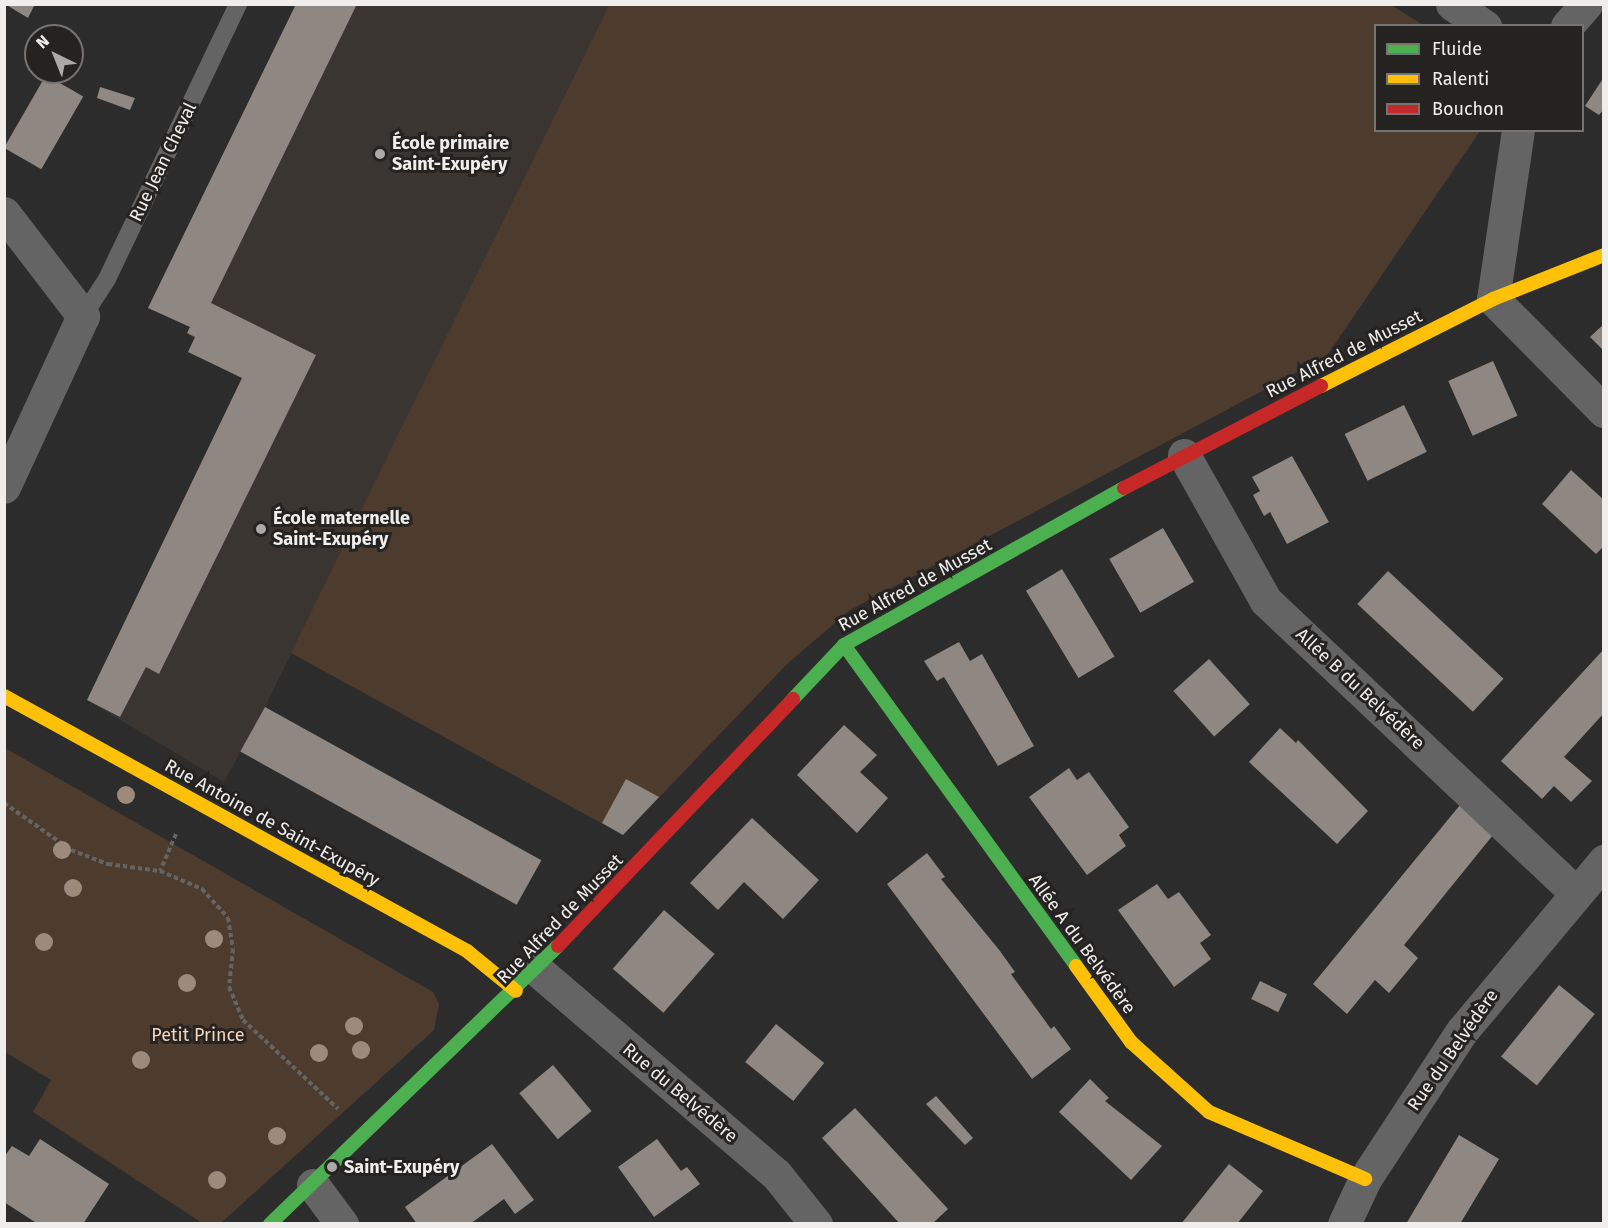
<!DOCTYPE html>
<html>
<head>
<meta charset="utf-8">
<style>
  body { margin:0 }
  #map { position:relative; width:1608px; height:1228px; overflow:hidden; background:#2d2c2c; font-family:"Fira Sans",sans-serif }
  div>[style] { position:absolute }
  .built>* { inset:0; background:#3b3531 }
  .green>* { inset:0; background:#4d3c2e }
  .building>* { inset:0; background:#8f8882; transform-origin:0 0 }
  .path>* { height:4px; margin-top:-2px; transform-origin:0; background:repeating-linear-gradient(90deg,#646464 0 4.5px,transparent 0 7.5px) }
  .lane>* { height:18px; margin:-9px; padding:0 9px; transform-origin:9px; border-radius:9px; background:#646464 }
  .street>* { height:33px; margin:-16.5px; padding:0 16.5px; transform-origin:16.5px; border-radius:16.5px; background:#646464 }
  .fast>* { height:14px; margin:-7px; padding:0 7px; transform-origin:7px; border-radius:7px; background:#4caf50 }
  .slow>* { height:14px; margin:-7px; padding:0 7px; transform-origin:7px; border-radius:7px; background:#ffc107 }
  .jam>* { height:14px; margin:-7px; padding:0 7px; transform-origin:7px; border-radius:7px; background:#c62828 }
  .trees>* { width:18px; height:18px; margin:-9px; border-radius:50%; background:#9c8a7b }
  .dots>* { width:16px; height:16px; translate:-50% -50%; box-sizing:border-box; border:3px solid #252321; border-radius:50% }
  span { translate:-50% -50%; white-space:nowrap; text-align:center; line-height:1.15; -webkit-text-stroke:6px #252321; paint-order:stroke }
  .poi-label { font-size:18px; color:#f0eeed; font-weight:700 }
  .left { translate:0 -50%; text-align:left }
  .street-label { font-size:18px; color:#f0eeed }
  .park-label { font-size:18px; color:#f7d6bb }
  .frame { position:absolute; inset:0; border:6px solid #f0eeed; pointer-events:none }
  .legend { position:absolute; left:1374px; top:24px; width:210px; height:108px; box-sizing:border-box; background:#252321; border:2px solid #767473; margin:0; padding:8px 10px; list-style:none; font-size:18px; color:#f0eeed }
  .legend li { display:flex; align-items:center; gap:12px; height:30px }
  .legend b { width:30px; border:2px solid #767473 }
  .north { position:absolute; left:24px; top:24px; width:60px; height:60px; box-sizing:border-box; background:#252321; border:2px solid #767473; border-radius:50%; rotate:317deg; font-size:16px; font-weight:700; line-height:24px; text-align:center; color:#f0eeed }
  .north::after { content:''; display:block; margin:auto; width:21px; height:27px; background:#acaaa9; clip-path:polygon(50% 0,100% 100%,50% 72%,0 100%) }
</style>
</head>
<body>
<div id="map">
  <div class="built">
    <div style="clip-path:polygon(296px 5px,609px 5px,265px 707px,224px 782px,87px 700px,242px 378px,187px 333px,190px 327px,148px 308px)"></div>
  </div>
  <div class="green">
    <div style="clip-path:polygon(609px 5px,1391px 5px,1423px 25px,1376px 26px,1376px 130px,1480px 131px,1326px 357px,850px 610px,788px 663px,623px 835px,291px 653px)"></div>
    <div style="clip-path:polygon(5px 748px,433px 992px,439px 1004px,434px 1030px,221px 1223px,202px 1223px,33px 1112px,51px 1080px,5px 1052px)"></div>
  </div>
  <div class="building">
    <div style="clip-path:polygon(5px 4px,35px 4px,28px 18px)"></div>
    <div style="clip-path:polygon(296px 4px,357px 4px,211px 303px,316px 355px,159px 674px,146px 667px,120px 717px,87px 700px,242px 378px,188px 352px,195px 337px,187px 333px,190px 327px,148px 308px)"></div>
    <div style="left:46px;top:75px;width:43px;height:84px;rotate:30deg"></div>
    <div style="clip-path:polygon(1604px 77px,1604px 109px,1599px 115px,1585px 106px)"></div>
    <div style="clip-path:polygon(100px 87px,135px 98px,130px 110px,97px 98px)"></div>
    <div style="clip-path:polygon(1604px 324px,1604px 351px,1590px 337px)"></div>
    <div style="left:1493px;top:361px;width:60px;height:49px;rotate:66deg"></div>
    <div style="left:1404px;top:405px;width:52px;height:66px;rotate:64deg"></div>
    <div style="clip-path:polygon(1292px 456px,1329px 522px,1287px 544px,1270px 512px,1264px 516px,1253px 495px,1260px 491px,1252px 477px)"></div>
    <div style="clip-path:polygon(1571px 470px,1604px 500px,1604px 546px,1596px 554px,1542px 504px)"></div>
    <div style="left:1163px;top:528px;width:62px;height:62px;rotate:60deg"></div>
    <div style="left:1062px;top:569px;width:102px;height:42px;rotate:59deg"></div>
    <div style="left:1388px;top:571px;width:158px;height:45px;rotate:43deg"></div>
    <div style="clip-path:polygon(959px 642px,970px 661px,982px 654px,1034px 746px,998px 766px,944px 677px,937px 681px,924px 661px)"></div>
    <div style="clip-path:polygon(1604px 649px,1604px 713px,1564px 757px,1592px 781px,1571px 802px,1554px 786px,1542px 799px,1501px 761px)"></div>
    <div style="left:1209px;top:659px;width:61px;height:48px;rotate:48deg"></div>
    <div style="left:265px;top:707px;width:316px;height:51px;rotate:29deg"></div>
    <div style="clip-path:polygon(844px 725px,877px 755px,860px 772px,888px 798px,857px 833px,797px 775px)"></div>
    <div style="clip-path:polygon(1280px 728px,1296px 743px,1298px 740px,1368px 811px,1337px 844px,1249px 762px)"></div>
    <div style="clip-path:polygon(1069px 768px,1077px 780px,1089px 772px,1129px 827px,1119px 835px,1126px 846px,1087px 875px,1029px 797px)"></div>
    <div style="clip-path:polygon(626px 779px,659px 797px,623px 835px,602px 823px)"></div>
    <div style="clip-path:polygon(1460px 805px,1493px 835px,1404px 945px,1418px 958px,1404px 975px,1389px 993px,1375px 980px,1347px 1014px,1313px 984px)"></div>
    <div style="clip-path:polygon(752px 818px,819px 880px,783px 919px,744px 882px,718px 910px,690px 883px)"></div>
    <div style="clip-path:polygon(927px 853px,945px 877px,941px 879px,1000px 951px,1015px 972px,1011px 974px,1051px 1029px,1054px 1026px,1071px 1049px,1032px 1079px,887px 884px)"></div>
    <div style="clip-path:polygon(1157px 884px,1168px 899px,1179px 892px,1211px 935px,1200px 943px,1211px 959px,1174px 987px,1118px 910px)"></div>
    <div style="left:664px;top:910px;width:67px;height:78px;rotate:41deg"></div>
    <div style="left:1260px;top:981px;width:30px;height:20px;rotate:26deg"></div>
    <div style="left:1559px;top:985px;width:46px;height:92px;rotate:39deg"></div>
    <div style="left:776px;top:1024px;width:62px;height:49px;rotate:39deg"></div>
    <div style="left:553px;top:1065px;width:60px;height:44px;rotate:50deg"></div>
    <div style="clip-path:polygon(1090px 1079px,1109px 1098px,1105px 1101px,1162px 1146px,1131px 1180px,1059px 1112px)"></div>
    <div style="clip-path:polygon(936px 1096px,973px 1138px,965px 1145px,926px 1104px)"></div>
    <div style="clip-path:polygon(855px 1108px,948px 1209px,932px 1224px,900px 1224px,822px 1138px)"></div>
    <div style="clip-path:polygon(1459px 1135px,1499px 1159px,1460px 1224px,1406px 1224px)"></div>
    <div style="clip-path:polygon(40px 1139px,109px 1184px,83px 1224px,38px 1224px,4px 1202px,4px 1157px,12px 1146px,29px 1156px)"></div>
    <div style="clip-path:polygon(657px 1139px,681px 1171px,687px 1167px,700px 1184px,654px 1217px,618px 1167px)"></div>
    <div style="clip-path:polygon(492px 1144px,534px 1200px,515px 1214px,504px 1199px,470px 1224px,417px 1224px,405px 1207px)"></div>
    <div style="clip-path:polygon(1229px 1164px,1263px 1191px,1237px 1224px,1181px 1224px)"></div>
  </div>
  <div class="path">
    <div style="left:4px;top:803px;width:82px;rotate:35deg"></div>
    <div style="left:71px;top:850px;width:40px;rotate:21deg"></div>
    <div style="left:108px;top:864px;width:52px;rotate:7.7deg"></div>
    <div style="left:176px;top:834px;width:40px;rotate:113.4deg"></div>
    <div style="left:160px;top:871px;width:46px;rotate:23.2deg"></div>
    <div style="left:202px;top:889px;width:39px;rotate:48deg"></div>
    <div style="left:228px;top:918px;width:31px;rotate:81deg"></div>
    <div style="left:233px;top:949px;width:38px;rotate:96deg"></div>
    <div style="left:229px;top:987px;width:36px;rotate:67deg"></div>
    <div style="left:243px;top:1020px;width:130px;rotate:43.1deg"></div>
  </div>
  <div class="lane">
    <div style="left:83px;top:316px;width:44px;rotate:-57deg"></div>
    <div style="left:107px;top:279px;width:305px;rotate:-64.5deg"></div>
  </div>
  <div class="street">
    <div style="left:1452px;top:4px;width:40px;rotate:34deg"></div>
    <div style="left:1567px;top:26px;width:29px;rotate:-49deg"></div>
    <div style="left:1518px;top:130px;width:171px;rotate:98.4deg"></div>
    <div style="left:1493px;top:299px;width:158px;rotate:45.3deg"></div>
    <div style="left:4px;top:213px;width:130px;rotate:52.5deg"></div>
    <div style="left:83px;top:316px;width:188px;rotate:114.8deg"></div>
    <div style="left:1184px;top:455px;width:167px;rotate:60.7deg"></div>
    <div style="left:1266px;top:601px;width:423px;rotate:43.3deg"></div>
    <div style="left:537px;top:970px;width:314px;rotate:40.5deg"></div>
    <div style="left:776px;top:1174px;width:64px;rotate:51.3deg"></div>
    <div style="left:313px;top:1185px;width:49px;rotate:53.4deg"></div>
    <div style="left:1344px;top:1224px;width:50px;rotate:-65deg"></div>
    <div style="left:1365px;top:1179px;width:177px;rotate:-56.8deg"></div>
    <div style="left:1462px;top:1031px;width:222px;rotate:-50.1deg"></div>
  </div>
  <div class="fast">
    <div style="left:844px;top:645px;width:396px;rotate:54.1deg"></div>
    <div style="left:793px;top:699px;width:74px;rotate:-46.6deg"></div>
    <div style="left:844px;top:645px;width:321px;rotate:-29.3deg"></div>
    <div style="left:270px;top:1224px;width:400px;rotate:-44deg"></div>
  </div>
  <div class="slow">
    <div style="left:1321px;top:386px;width:193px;rotate:-26.8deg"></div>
    <div style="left:1493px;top:299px;width:119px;rotate:-21.6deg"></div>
    <div style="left:4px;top:696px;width:529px;rotate:28.84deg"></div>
    <div style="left:467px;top:951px;width:63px;rotate:39.2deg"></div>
    <div style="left:1076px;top:966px;width:94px;rotate:54.1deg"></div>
    <div style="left:1131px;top:1042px;width:105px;rotate:41.9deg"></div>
    <div style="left:1209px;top:1112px;width:170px;rotate:23.2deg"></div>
  </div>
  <div class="jam">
    <div style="left:1124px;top:488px;width:222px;rotate:-27.4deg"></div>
    <div style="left:558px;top:946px;width:341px;rotate:-46.4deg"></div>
  </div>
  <div class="trees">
    <div style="left:126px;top:795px"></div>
    <div style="left:62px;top:850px"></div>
    <div style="left:73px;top:888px"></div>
    <div style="left:214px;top:939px"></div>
    <div style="left:44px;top:942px"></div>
    <div style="left:187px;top:983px"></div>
    <div style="left:354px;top:1026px"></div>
    <div style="left:361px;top:1050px"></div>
    <div style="left:319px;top:1053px"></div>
    <div style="left:141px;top:1060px"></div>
    <div style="left:277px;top:1136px"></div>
    <div style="left:217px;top:1180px"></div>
  </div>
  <div class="dots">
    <div style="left:380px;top:154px;background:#acaaa9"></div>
    <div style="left:261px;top:529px;background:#acaaa9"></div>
    <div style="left:332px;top:1167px;background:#acaaa9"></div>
  </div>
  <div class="poi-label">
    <span class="left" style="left:392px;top:154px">École primaire<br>Saint-Exupéry</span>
    <span class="left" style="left:273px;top:529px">École maternelle<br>Saint-Exupéry</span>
    <span class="left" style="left:344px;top:1167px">Saint-Exupéry</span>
  </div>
  <div class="street-label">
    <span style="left:163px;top:162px;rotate:-64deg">Rue Jean Cheval</span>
    <span style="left:1344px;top:354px;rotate:-27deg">Rue Alfred de Musset</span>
    <span style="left:915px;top:585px;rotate:-29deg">Rue Alfred de Musset</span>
    <span style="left:1360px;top:689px;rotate:43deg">Allée B du Belvédère</span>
    <span style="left:272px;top:823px;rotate:29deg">Rue Antoine de Saint-Exupéry</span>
    <span style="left:560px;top:919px;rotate:-46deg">Rue Alfred de Musset</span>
    <span style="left:1082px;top:944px;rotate:54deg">Allée A du Belvédère</span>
    <span style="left:1453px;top:1050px;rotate:-55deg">Rue du Belvédère</span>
    <span style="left:680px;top:1093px;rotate:40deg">Rue du Belvédère</span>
  </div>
  <div class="park-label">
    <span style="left:198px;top:1035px">Petit Prince</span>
  </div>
  <div class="frame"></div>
  <ul class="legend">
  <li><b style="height:8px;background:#4caf50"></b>Fluide</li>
  <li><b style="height:8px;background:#ffc107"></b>Ralenti</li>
  <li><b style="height:8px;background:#c62828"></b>Bouchon</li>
  </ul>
  <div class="north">N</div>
</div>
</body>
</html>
